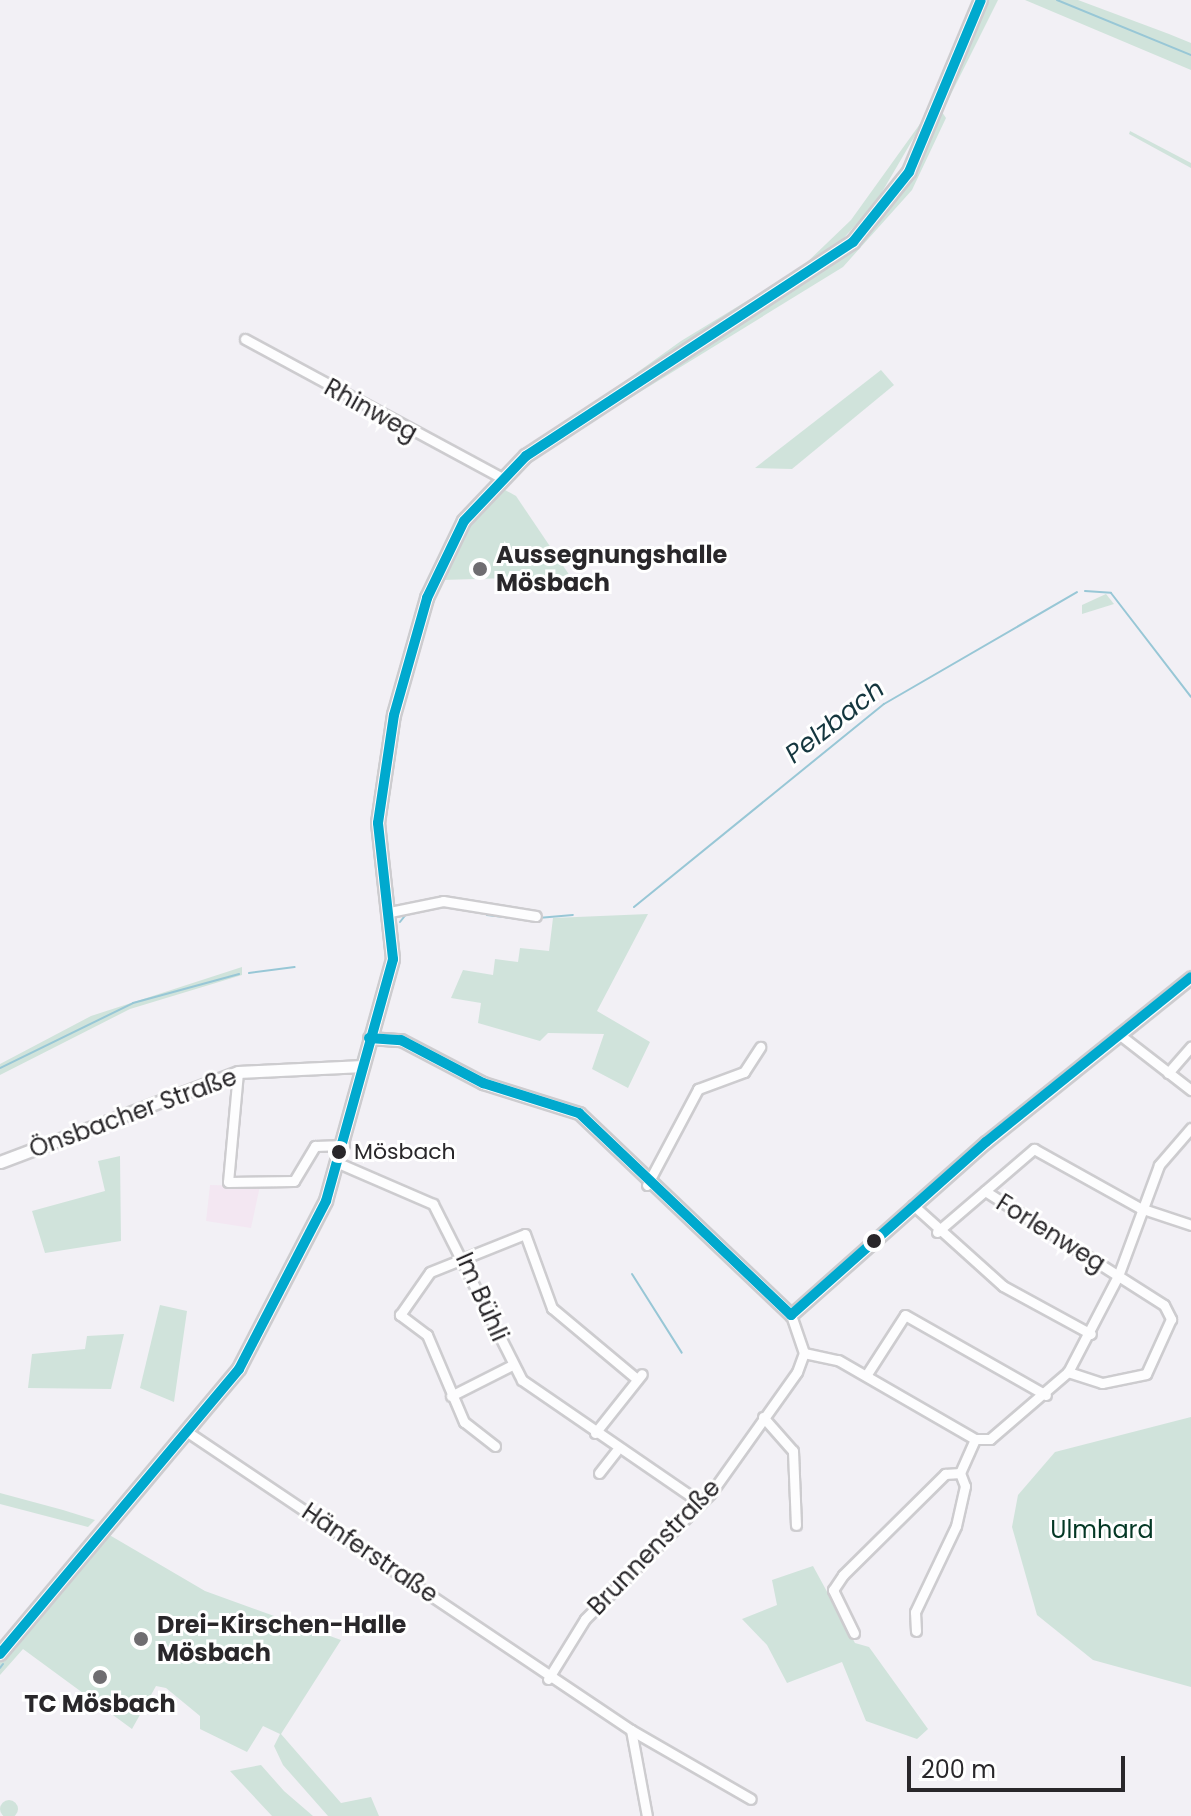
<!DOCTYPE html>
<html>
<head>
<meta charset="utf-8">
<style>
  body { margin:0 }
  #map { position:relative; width:1191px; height:1816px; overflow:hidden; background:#f2f0f5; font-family:Poppins,sans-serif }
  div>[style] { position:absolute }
  .education>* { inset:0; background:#f3e7f2 }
  .green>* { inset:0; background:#d0e3db }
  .round { border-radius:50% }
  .stream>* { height:2px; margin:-1px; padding:0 1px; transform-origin:1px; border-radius:1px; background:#98c7d6 }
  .roads { filter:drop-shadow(2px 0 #cdcccf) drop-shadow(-2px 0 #cdcccf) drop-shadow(0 2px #cdcccf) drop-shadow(0 -2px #cdcccf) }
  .minor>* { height:9px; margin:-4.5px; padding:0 4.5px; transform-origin:4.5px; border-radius:4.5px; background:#fdfdfe }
  .tertiary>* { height:11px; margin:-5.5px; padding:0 5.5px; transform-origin:5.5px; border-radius:5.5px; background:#fdfdfe }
  .secondary>* { height:12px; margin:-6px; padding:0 6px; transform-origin:6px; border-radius:6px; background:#fdfdfe }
  .bus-1>* { height:10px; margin:-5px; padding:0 5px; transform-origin:5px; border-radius:5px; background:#00a9ce }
  .dots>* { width:22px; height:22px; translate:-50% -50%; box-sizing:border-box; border:4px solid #fff; border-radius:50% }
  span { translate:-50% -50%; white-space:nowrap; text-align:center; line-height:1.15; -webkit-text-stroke:6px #fff; paint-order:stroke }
  .bus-label { font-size:22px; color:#29272a }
  .left { translate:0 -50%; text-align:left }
  .street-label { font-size:24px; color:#29272a }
  .poi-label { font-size:24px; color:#29272a; font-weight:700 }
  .park-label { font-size:24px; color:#043825 }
  .water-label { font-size:26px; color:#14363e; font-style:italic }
  .scale { position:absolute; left:907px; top:1756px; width:218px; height:36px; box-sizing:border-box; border:4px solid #29272a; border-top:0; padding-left:10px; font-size:24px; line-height:28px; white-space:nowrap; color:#29272a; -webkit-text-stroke:6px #fff; paint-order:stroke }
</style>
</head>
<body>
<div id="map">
  <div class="education">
    <div style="clip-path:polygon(210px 1185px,260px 1186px,251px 1228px,206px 1221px)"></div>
  </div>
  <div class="green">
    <div style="clip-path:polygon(986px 0,998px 0,945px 106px,957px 69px)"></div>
    <div style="clip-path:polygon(1025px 0,1078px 0,1169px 34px,1191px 43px,1191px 70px)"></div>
    <div style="clip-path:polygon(930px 110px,875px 204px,839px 243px,801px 268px,851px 220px)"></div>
    <div style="clip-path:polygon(931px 112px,915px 153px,901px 177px,873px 215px,841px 247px,543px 440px,681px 341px,845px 241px,898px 178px)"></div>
    <div style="clip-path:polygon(942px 112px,946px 118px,912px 190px,843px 267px,549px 448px,840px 258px,905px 185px)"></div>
    <div style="clip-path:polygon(1130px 131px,1191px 163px,1191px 168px,1129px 134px)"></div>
    <div style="clip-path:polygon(881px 370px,894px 385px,792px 469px,755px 468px)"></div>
    <div style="clip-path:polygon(498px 486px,516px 496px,570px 576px,442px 580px,464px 531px)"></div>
    <div style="clip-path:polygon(1106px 594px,1114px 604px,1082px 614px,1082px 605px)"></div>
    <div style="clip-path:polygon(648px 914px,597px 1011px,650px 1042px,628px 1088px,592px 1069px,604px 1034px,548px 1033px,540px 1041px,478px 1023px,481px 1003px,451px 998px,463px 970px,493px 975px,495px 959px,518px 962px,520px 948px,549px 951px,553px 918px)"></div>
    <div style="clip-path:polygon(242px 967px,242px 975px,130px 1009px,0 1075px,0 1064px,91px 1016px)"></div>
    <div style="clip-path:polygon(120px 1156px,121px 1241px,45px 1253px,32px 1211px,105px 1191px,98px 1161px)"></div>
    <div style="clip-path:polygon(160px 1305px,187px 1311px,174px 1402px,140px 1388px)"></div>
    <div style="clip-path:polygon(124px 1334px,111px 1389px,28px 1388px,32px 1354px,85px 1349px,87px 1336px)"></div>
    <div style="clip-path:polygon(1191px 1417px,1191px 1687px,1093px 1660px,1037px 1615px,1012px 1527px,1018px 1495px,1055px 1452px)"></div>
    <div style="clip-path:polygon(0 1493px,63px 1510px,95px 1520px,88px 1527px,0 1504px)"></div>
    <div style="clip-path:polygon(106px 1533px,205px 1591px,341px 1640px,281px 1734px,341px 1803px,371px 1797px,379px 1816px,328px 1816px,283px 1765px,274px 1746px,280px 1734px,263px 1726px,247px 1752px,200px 1729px,200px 1716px,166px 1688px,156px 1686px,132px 1729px,23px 1649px,0 1675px,0 1660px)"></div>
    <div style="clip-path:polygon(813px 1566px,855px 1643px,869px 1647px,928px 1729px,917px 1739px,866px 1721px,842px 1662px,787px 1683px,767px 1645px,742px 1619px,777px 1605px,772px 1580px)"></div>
    <div style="clip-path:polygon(261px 1765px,284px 1791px,313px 1816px,272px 1816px,230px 1771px)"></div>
    <div class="round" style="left:0;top:1800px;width:18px;height:18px"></div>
  </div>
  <div class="stream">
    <div style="left:1057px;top:0;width:145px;rotate:22.3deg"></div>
    <div style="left:1085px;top:591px;width:26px;rotate:4deg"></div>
    <div style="left:1111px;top:593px;width:131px;rotate:52.4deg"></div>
    <div style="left:634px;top:907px;width:322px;rotate:-39.1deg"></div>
    <div style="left:884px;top:704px;width:223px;rotate:-30.1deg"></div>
    <div style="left:464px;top:909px;width:14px;rotate:12deg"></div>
    <div style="left:487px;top:915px;width:35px;rotate:7deg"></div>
    <div style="left:538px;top:918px;width:35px;rotate:-5deg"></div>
    <div style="left:400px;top:922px;width:11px;rotate:-52deg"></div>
    <div style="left:249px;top:973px;width:46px;rotate:-7.4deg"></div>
    <div style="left:0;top:1068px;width:148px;rotate:-26deg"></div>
    <div style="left:133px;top:1003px;width:110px;rotate:-15.3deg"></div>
    <div style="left:632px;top:1274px;width:93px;rotate:57.7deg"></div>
    <div style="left:0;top:1668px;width:5px;rotate:-53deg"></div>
  </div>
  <div class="roads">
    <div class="minor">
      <div style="left:245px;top:339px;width:290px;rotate:28.4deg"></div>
      <div style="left:390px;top:912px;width:54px;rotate:-11.7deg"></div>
      <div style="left:443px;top:901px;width:94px;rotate:9.2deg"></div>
      <div style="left:1120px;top:1035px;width:90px;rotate:37.8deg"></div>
      <div style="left:238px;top:1072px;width:110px;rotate:95.2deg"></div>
      <div style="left:228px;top:1182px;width:66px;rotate:-0.9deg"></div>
      <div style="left:294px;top:1181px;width:41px;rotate:-59deg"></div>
      <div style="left:315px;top:1146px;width:29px;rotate:-2deg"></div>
      <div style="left:1168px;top:1073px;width:35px;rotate:-49deg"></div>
      <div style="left:338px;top:1163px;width:103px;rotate:23.3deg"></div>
      <div style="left:433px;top:1204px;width:197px;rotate:63.2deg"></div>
      <div style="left:522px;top:1380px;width:217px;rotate:34.5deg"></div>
      <div style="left:647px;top:1185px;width:109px;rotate:-62deg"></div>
      <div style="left:698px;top:1089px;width:49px;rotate:-20.3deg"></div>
      <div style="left:744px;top:1072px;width:30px;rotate:-57deg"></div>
      <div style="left:985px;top:1191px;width:212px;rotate:32.5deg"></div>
      <div style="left:1164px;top:1305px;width:16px;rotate:63deg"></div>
      <div style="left:1171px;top:1319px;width:60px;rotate:114.4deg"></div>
      <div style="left:1146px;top:1374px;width:45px;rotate:168.4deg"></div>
      <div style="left:1102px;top:1383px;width:36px;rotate:-162deg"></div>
      <div style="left:913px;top:1205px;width:121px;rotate:42deg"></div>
      <div style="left:1003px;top:1286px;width:100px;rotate:28.6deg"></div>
      <div style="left:937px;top:1232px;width:128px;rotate:-40.6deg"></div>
      <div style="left:1034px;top:1149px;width:121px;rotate:29.1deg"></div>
      <div style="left:1140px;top:1208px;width:54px;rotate:18.4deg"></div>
      <div style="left:804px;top:1353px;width:35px;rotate:12deg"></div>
      <div style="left:838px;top:1360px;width:158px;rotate:30deg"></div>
      <div style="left:975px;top:1439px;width:15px"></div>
      <div style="left:990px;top:1439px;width:103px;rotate:-40.7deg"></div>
      <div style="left:1068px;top:1372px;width:108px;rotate:-62.5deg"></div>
      <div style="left:1118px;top:1276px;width:118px;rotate:-69.7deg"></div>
      <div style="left:1159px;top:1165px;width:49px;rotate:-49.1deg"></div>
      <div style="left:867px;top:1374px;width:70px;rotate:-57.2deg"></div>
      <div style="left:905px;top:1315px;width:162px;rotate:29.6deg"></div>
      <div style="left:451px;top:1396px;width:68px;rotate:-26.9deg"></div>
      <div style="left:763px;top:1417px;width:45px;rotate:48.6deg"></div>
      <div style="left:793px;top:1451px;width:74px;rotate:87.7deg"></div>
      <div style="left:189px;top:1433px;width:533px;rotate:33.9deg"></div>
      <div style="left:631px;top:1730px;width:87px;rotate:79.5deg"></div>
      <div style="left:595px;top:1433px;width:75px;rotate:-51.5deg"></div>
      <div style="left:495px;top:1446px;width:39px;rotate:-142deg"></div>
      <div style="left:464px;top:1422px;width:95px;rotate:-113deg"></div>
      <div style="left:427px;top:1335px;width:34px;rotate:-143deg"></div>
      <div style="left:400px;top:1315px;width:52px;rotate:-55.1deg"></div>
      <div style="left:430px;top:1272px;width:102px;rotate:-21.8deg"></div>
      <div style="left:525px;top:1234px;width:79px;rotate:70deg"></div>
      <div style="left:552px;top:1308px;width:111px;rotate:39.9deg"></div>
      <div style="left:599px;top:1473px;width:28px;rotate:-52deg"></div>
      <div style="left:916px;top:1631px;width:19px;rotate:-93deg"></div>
      <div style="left:915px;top:1612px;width:95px;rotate:-64.5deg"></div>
      <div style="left:956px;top:1526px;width:41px;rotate:-77.3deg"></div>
      <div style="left:965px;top:1486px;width:14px;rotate:-111deg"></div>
      <div style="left:960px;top:1473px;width:37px;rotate:-66deg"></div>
      <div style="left:854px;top:1633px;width:48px;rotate:-116deg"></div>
      <div style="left:833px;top:1590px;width:18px;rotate:-56deg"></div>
      <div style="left:843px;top:1575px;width:144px;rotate:-44.7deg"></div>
      <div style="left:945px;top:1474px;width:15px;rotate:-4deg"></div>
      <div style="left:548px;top:1679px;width:70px;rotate:-58.3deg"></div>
      <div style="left:585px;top:1619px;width:178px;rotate:-45deg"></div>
      <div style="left:711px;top:1493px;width:148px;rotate:-54.6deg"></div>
      <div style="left:797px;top:1372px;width:20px;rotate:-70deg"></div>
      <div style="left:804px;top:1353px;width:40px;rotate:-108.9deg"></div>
      <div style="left:631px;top:1730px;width:138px;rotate:29.9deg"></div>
    </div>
    <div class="tertiary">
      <div style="left:369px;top:1038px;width:32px;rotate:4deg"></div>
      <div style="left:401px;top:1040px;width:93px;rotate:27.7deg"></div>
      <div style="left:483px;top:1083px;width:101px;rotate:17.4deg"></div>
      <div style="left:579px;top:1113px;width:293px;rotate:43.6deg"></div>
      <div style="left:791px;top:1315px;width:261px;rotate:-41.6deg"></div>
      <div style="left:986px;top:1142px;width:263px;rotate:-38.8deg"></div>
      <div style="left:0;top:1162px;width:254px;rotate:-20.7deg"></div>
      <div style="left:238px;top:1072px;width:125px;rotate:-2.7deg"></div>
    </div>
    <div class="secondary">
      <div style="left:0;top:1654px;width:372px;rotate:-50deg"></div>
      <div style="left:239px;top:1369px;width:189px;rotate:-62.6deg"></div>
      <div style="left:326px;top:1201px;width:251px;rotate:-74.5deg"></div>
      <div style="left:393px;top:959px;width:137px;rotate:-96.3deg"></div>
      <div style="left:378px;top:823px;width:109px;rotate:-81.6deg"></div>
      <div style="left:394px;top:715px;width:122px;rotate:-74.2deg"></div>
      <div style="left:427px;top:598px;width:85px;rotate:-64.3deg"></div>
      <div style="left:464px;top:521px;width:90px;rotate:-46.4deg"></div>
      <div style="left:526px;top:456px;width:391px;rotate:-33.2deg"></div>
      <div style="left:853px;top:242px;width:90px;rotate:-51.3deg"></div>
      <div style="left:909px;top:172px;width:186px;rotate:-67.3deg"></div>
    </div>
  </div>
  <div class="bus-1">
    <div style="left:369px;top:1038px;width:32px;rotate:4deg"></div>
    <div style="left:401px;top:1040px;width:93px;rotate:27.7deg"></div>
    <div style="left:483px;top:1083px;width:101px;rotate:17.4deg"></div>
    <div style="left:579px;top:1113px;width:293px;rotate:43.6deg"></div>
    <div style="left:791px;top:1315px;width:261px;rotate:-41.6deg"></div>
    <div style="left:986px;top:1142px;width:263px;rotate:-38.8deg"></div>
    <div style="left:0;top:1654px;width:372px;rotate:-50deg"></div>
    <div style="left:239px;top:1369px;width:189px;rotate:-62.6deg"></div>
    <div style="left:326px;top:1201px;width:251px;rotate:-74.5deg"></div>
    <div style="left:393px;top:959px;width:137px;rotate:-96.3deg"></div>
    <div style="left:378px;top:823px;width:109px;rotate:-81.6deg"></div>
    <div style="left:394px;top:715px;width:122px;rotate:-74.2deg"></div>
    <div style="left:427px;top:598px;width:85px;rotate:-64.3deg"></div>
    <div style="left:464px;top:521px;width:90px;rotate:-46.4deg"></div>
    <div style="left:526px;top:456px;width:391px;rotate:-33.2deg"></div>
    <div style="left:853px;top:242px;width:90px;rotate:-51.3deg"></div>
    <div style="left:909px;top:172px;width:186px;rotate:-67.3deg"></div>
  </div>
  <div class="dots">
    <div style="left:480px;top:569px;background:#6f6d71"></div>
    <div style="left:339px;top:1152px;background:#29272a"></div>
    <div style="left:874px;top:1241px;background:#29272a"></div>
    <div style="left:141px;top:1639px;background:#6f6d71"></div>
    <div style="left:100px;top:1677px;background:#6f6d71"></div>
  </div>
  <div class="bus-label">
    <span class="left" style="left:354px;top:1152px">Mösbach</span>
  </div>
  <div class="street-label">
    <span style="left:371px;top:410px;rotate:29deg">Rhinweg</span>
    <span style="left:133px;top:1113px;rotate:-20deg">Önsbacher Straße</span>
    <span style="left:1051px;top:1233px;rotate:32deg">Forlenweg</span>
    <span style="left:482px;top:1297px;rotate:66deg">Im Bühli</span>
    <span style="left:654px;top:1547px;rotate:-46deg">Brunnenstraße</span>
    <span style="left:370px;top:1553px;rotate:34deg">Hänferstraße</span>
  </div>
  <div class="poi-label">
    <span class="left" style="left:496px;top:569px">Aussegnungshalle<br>Mösbach</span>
    <span class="left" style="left:157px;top:1639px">Drei-Kirschen-Halle<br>Mösbach</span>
    <span style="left:100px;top:1704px">TC Mösbach</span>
  </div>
  <div class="park-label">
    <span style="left:1102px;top:1530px">Ulmhard</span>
  </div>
  <div class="water-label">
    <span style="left:835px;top:722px;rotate:-38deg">Pelzbach</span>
  </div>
  <div class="scale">200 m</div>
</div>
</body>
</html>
